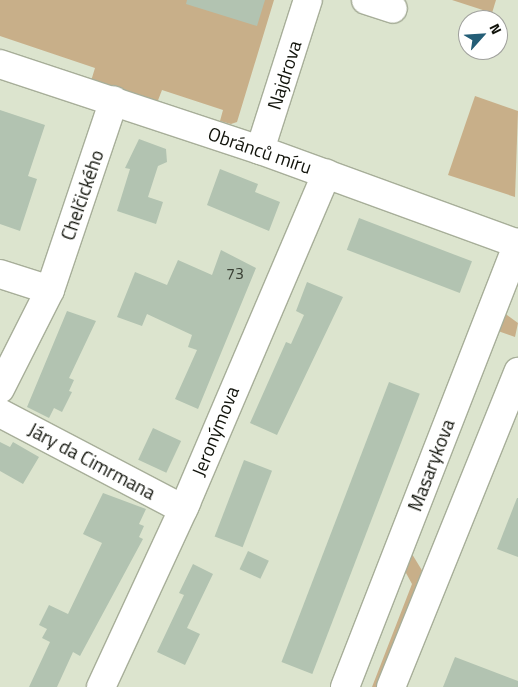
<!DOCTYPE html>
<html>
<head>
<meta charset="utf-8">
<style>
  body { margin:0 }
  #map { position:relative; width:518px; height:687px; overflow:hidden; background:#dce4ce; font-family:"Titillium Web",sans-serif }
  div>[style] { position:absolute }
  .green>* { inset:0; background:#c8af89 }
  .building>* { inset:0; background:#b2c3b1; transform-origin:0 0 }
  .roads { filter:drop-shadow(1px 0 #a7ae99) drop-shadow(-1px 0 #a7ae99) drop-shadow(0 1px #a7ae99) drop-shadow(0 -1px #a7ae99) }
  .minor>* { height:28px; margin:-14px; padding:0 14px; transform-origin:14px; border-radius:14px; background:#fff }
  span { translate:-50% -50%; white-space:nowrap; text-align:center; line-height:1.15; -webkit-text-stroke:4.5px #fff; paint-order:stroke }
  .number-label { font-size:16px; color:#393f34 }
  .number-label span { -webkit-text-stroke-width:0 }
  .street-label { font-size:19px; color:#11130b }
  .north { position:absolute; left:458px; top:10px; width:50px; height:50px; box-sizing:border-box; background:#fff; border:1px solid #a0a19d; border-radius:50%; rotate:64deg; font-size:14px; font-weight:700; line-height:20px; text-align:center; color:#11130b }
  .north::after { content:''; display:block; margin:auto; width:18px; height:22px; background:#245e77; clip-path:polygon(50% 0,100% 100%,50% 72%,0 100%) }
</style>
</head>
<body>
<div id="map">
  <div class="green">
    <div style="clip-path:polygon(0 0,274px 0,237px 122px,231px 124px,220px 121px,223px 110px,162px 90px,157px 103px,91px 81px,95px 68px,0 36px)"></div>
    <div style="clip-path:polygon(452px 0,496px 0,492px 13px)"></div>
    <div style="clip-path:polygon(475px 96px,518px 111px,515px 197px,448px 175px)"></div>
    <div style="clip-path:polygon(503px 312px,518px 323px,515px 337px,498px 331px,412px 554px,426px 577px,383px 687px,372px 687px,412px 584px,399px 560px)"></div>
  </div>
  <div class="building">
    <div style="clip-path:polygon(187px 0,265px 0,257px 26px,186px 4px)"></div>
    <div style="clip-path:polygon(0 110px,45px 125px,28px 176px,37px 179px,20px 231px,0 224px)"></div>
    <div style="clip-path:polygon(139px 139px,166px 149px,167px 162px,158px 166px,148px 197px,163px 202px,156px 224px,117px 211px,130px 169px,125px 168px)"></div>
    <div style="clip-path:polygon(220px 169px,258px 184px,255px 192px,280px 202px,269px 231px,207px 205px)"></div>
    <div style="left:359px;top:218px;width:121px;height:34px;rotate:21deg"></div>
    <div style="clip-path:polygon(221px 250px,256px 268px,198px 409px,175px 399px,197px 350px,188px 347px,192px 335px,147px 314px,142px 326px,117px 317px,135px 272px,167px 285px,178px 260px,212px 275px)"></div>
    <div style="clip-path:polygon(307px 282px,343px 297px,277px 435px,250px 423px,286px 342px,291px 344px,304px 315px,296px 311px)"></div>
    <div style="clip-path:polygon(67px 311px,96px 321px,69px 378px,74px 380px,69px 391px,72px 392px,62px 412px,54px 408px,49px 418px,27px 407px)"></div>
    <div style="left:389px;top:382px;width:33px;height:300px;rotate:21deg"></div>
    <div style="left:153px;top:428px;width:31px;height:35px;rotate:25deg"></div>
    <div style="clip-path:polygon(0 442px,10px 447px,13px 442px,39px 457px,23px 484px,0 471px)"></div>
    <div style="left:244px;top:460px;width:30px;height:82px;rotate:21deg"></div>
    <div style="clip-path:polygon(103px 493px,146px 509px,139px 524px,144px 526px,139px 537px,143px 539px,80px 656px,73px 652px,57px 687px,29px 687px,50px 642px,42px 638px,47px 629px,39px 625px,49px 605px,68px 614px,102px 543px,83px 534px)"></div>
    <div style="clip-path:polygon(517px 498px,518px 498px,518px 557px,497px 549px)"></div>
    <div style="left:248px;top:551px;width:23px;height:20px;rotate:25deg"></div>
    <div style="clip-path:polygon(193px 564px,213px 574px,187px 628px,200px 634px,185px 665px,157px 652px,184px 595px,179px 593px)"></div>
    <div style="clip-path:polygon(455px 657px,518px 681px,518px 687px,443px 687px)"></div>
  </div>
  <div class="roads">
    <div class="minor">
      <div style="left:366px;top:0;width:28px;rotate:18deg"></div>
      <div style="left:0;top:64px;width:274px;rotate:18.3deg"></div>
      <div style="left:260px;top:150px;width:275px;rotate:20deg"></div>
      <div style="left:260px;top:150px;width:157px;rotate:-72.3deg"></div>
      <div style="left:0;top:274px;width:52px;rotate:17.7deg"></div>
      <div style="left:0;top:389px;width:111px;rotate:-63.2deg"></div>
      <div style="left:50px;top:290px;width:200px;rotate:-71.4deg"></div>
      <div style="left:0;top:413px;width:207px;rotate:27.7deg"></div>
      <div style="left:101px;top:687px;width:203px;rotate:-65.2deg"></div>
      <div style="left:186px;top:503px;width:358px;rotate:-66.9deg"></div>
      <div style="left:345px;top:687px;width:477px;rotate:-68.7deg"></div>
      <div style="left:391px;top:687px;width:340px;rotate:-68deg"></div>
    </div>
  </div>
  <div class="number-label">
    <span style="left:235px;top:273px">73</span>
  </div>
  <div class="street-label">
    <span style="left:284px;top:75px;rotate:-72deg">Najdrova</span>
    <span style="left:260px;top:150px;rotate:19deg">Obránců míru</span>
    <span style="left:82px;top:195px;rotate:-71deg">Chelčického</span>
    <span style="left:215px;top:431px;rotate:-68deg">Jeronýmova</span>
    <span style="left:92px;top:461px;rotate:28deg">Járy da Cimrmana</span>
    <span style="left:431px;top:465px;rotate:-69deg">Masarykova</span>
  </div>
  <div class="north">N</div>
</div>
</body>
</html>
